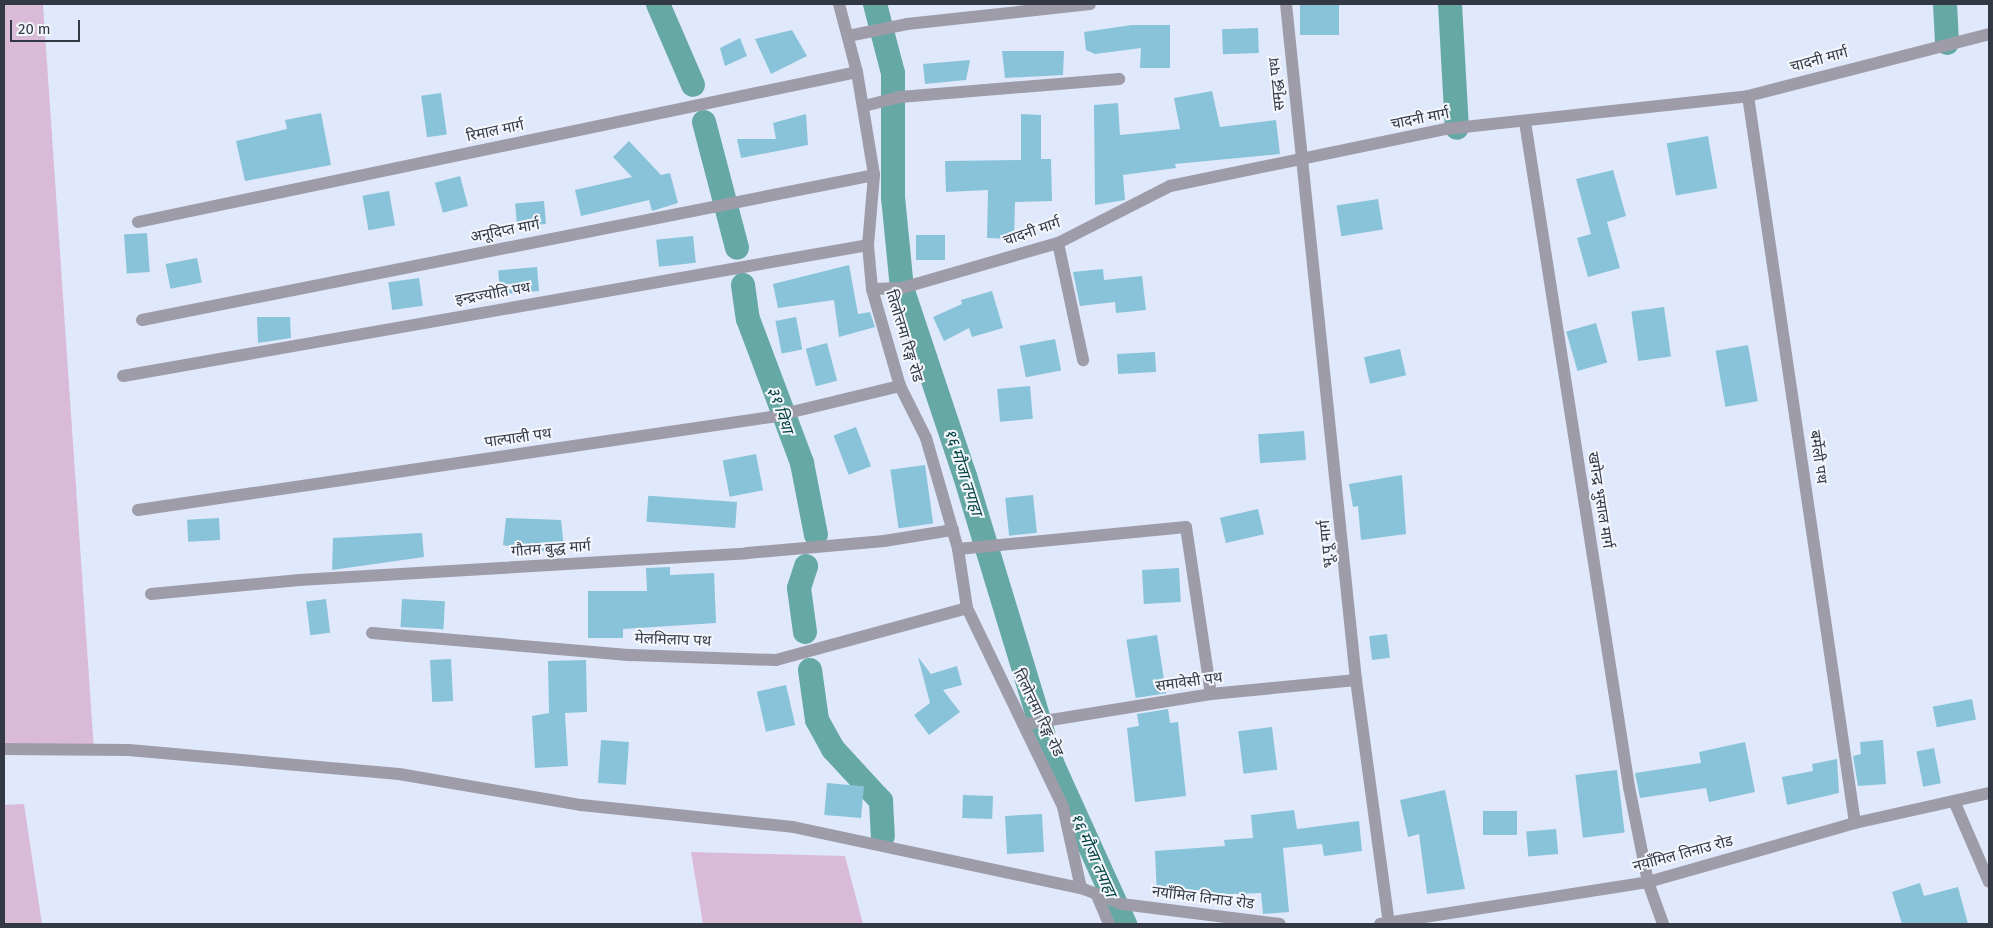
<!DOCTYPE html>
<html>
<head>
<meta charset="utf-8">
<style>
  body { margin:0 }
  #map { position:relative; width:1993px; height:928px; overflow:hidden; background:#dfe9fb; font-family:"Fira Sans","Noto Sans Devanagari",sans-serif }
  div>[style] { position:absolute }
  .green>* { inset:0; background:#dabbd7 }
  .canal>* { height:24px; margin:-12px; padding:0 12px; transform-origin:12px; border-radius:12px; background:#65a8a4 }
  .building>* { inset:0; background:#89c3da; transform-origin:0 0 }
  .minor>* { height:12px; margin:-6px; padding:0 6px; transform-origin:6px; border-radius:6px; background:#9f9caa }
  span { translate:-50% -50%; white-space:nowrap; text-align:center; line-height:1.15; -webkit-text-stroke:4px #f3f6fc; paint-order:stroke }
  .street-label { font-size:15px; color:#323944 }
  .water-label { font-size:16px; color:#014240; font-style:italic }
  .frame { position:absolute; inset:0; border:5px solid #323944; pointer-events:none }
  .scale { position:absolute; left:10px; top:20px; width:70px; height:22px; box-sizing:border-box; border:2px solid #323944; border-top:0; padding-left:6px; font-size:15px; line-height:18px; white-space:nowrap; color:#323944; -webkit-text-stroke:4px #f3f6fc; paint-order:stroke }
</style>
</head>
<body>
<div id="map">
  <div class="green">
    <div style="clip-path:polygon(4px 4px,43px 4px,94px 751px,4px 749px)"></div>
    <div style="clip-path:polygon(24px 804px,42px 924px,4px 924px,4px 805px)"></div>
    <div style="clip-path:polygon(691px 852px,845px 856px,863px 924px,703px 924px)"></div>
  </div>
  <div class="canal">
    <div style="left:658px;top:4px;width:88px;rotate:66.6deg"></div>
    <div style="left:875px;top:4px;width:71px;rotate:75.4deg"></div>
    <div style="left:893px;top:73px;width:124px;rotate:90deg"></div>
    <div style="left:893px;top:197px;width:91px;rotate:84.4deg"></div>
    <div style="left:902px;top:288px;width:198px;rotate:71.5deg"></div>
    <div style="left:965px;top:476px;width:300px;rotate:73.1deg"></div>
    <div style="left:1052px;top:763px;width:177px;rotate:65.6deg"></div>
    <div style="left:1450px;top:4px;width:124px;rotate:86.8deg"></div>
    <div style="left:1945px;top:4px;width:39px;rotate:87deg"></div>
    <div style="left:704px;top:122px;width:130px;rotate:75.3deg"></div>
    <div style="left:743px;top:285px;width:34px;rotate:82deg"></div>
    <div style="left:748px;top:319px;width:154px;rotate:69.4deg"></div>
    <div style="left:802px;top:463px;width:73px;rotate:79deg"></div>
    <div style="left:805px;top:632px;width:44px;rotate:-97.8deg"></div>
    <div style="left:799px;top:588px;width:23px;rotate:-72deg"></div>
    <div style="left:810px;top:670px;width:50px;rotate:82deg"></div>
    <div style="left:817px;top:720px;width:33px;rotate:61deg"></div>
    <div style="left:833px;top:749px;width:71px;rotate:47.3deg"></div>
    <div style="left:881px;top:801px;width:35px;rotate:87deg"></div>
  </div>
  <div class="building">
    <div style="left:1300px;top:4px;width:39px;height:31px"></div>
    <div style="clip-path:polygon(1132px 25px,1170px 25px,1170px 68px,1140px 68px,1141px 48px,1095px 54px,1086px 50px,1084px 32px)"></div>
    <div style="left:1258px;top:28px;width:25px;height:36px;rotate:88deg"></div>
    <div style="clip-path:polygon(792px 30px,807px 56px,771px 74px,755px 39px)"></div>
    <div style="clip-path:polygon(740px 38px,747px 56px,725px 66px,720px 48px)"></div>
    <div style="clip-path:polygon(1002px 51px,1064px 51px,1063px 75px,1005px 78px)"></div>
    <div style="clip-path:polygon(970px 60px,966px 80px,925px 84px,923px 64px)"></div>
    <div style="clip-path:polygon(1212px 91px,1220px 127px,1276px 120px,1280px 154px,1175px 164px,1176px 168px,1123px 175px,1125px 200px,1095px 205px,1094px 105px,1118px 103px,1120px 135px,1180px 129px,1174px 98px)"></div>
    <div style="left:441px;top:93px;width:42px;height:20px;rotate:82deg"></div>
    <div style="clip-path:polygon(321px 113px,331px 165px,245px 181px,236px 141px,287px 129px,285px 120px)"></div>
    <div style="clip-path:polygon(806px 114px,808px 145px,741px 158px,737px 139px,776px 139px,773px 123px)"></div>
    <div style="clip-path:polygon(1021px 114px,1041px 115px,1041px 159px,1051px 159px,1052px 201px,1015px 202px,1014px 239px,987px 238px,988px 190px,946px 192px,945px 161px,1021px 160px)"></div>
    <div style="left:1708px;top:136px;width:53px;height:42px;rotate:80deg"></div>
    <div style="clip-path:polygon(629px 141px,661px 175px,670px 173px,678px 203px,652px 211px,649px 200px,581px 216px,575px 190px,632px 177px,613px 157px)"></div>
    <div style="clip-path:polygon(1613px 170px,1626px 216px,1607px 222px,1620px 268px,1588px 277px,1577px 238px,1591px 234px,1576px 179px)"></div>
    <div style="left:460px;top:176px;width:31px;height:26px;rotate:75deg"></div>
    <div style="left:389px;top:191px;width:35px;height:27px;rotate:80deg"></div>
    <div style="left:1378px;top:199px;width:31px;height:42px;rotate:81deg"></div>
    <div style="left:544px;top:201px;width:23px;height:29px;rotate:85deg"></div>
    <div style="left:147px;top:233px;width:39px;height:23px;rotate:86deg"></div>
    <div style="left:916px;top:235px;width:29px;height:25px"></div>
    <div style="left:693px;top:236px;width:27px;height:37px;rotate:84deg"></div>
    <div style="left:197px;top:258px;width:25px;height:32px;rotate:79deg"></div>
    <div style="clip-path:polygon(849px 265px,858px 314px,870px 312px,875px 327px,839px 337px,834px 300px,778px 308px,773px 284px)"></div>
    <div style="left:537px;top:267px;width:24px;height:39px;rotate:85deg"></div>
    <div style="clip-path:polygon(1103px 269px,1104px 280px,1142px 276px,1146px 310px,1116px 313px,1115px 302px,1080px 306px,1073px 272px)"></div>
    <div style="left:419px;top:278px;width:28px;height:31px;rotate:82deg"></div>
    <div style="clip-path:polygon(992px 291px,1003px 328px,972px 337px,969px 328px,944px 341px,933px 317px,962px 304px,961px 300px)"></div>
    <div style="left:1664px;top:307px;width:50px;height:33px;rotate:82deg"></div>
    <div style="clip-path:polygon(257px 317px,290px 317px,291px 338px,258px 343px)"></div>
    <div style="left:796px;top:317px;width:33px;height:21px;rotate:79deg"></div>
    <div style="left:1596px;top:323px;width:41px;height:31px;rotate:74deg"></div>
    <div style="left:1055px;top:339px;width:32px;height:36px;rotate:79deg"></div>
    <div style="left:827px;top:343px;width:39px;height:22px;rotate:75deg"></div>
    <div style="left:1748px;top:345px;width:57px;height:33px;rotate:80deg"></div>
    <div style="left:1400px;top:349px;width:27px;height:37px;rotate:77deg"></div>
    <div style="left:1155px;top:352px;width:20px;height:38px;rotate:87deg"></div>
    <div style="left:1030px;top:386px;width:33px;height:33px;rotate:85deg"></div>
    <div style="left:856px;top:427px;width:42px;height:24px;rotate:69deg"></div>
    <div style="left:1304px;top:431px;width:29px;height:46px;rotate:86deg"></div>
    <div style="left:756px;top:454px;width:37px;height:34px;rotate:79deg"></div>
    <div style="left:925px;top:465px;width:59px;height:35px;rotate:82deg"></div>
    <div style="clip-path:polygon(1402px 475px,1406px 534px,1361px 540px,1358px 506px,1353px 507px,1349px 484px)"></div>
    <div style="left:1033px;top:495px;width:38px;height:28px;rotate:84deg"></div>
    <div style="left:737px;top:502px;width:26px;height:89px;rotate:94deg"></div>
    <div style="left:1258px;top:509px;width:26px;height:39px;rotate:77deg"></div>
    <div style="left:219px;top:518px;width:22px;height:32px;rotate:87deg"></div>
    <div style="clip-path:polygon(506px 518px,561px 520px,564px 548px,536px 552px,503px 545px)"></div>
    <div style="clip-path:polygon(422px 533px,424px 557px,332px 570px,333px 538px)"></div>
    <div style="clip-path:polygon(670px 567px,670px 575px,714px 573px,716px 623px,623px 629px,623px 638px,588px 638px,588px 591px,647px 591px,646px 568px)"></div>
    <div style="left:1179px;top:568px;width:34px;height:37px;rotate:87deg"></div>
    <div style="left:326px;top:599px;width:34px;height:20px;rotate:83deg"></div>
    <div style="left:402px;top:599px;width:43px;height:28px;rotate:3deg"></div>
    <div style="left:1387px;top:634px;width:24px;height:18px;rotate:83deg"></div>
    <div style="left:1157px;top:635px;width:59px;height:31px;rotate:81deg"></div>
    <div style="clip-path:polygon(918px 657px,931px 674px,957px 666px,962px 685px,943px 690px,960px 712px,929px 735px,914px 715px,930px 703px)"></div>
    <div style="left:451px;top:659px;width:42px;height:21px;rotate:87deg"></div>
    <div style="clip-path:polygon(586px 660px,587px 712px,565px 713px,568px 766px,535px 768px,532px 716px,549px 713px,548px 661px)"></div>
    <div style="left:786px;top:685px;width:41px;height:30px;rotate:77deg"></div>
    <div style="left:1972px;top:699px;width:21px;height:40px;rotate:79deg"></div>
    <div style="clip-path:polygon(1168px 709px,1170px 723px,1178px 722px,1186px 796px,1135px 802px,1127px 728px,1139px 726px,1137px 714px)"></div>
    <div style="left:1272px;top:727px;width:43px;height:34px;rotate:83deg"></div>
    <div style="left:601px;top:740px;width:28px;height:43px;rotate:4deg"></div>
    <div style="clip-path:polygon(1883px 740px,1886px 784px,1858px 786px,1853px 756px,1861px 754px,1860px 742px)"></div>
    <div style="clip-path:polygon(1745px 742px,1755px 792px,1709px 802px,1706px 788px,1640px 798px,1635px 773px,1701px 763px,1699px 752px)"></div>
    <div style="left:1934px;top:748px;width:36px;height:18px;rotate:79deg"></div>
    <div style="clip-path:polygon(1837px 759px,1839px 793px,1787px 805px,1782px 777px,1813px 771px,1812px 764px)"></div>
    <div style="left:1617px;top:770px;width:63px;height:42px;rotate:83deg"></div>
    <div style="left:827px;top:783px;width:37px;height:32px;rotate:5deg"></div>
    <div style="clip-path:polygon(1445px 790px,1465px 889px,1427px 894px,1419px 834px,1408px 837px,1400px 800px)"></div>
    <div style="left:963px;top:795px;width:30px;height:23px;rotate:2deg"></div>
    <div style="clip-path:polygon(1294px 810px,1297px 829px,1359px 821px,1362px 851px,1324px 856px,1322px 844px,1283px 848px,1289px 912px,1263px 914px,1261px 893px,1157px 897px,1155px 851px,1225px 846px,1224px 840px,1253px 838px,1251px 815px)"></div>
    <div style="left:1483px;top:811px;width:34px;height:24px"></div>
    <div style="left:1042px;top:814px;width:38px;height:37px;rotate:87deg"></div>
    <div style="left:1556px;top:829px;width:25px;height:30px;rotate:85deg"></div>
    <div style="clip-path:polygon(1920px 883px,1924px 896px,1958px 887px,1968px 924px,1902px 924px,1892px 892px)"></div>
  </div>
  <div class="minor">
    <div style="left:839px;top:4px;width:70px;rotate:75.2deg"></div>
    <div style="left:857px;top:72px;width:104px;rotate:80.6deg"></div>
    <div style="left:874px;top:175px;width:70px;rotate:94.9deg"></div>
    <div style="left:868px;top:245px;width:44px;rotate:84.8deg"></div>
    <div style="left:872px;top:289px;width:101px;rotate:73.9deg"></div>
    <div style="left:900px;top:386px;width:58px;rotate:63.4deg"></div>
    <div style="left:926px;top:438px;width:116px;rotate:73.9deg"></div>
    <div style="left:958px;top:549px;width:60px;rotate:81.3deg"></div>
    <div style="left:967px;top:608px;width:221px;rotate:64.2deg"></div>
    <div style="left:1063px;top:807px;width:83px;rotate:77.5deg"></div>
    <div style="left:1286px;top:4px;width:680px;rotate:84.09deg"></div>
    <div style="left:1356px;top:680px;width:245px;rotate:82.3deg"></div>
    <div style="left:848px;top:36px;width:60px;rotate:-11.5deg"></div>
    <div style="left:907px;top:24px;width:184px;rotate:-6.2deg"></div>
    <div style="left:1748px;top:96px;width:735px;rotate:81.63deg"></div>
    <div style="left:864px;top:106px;width:37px;rotate:-14deg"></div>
    <div style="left:900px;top:97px;width:220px;rotate:-4.7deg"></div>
    <div style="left:1525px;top:122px;width:673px;rotate:81.11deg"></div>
    <div style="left:1629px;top:787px;width:97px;rotate:78.7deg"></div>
    <div style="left:1648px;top:882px;width:45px;rotate:70.3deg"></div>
    <div style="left:138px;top:222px;width:734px;rotate:-11.78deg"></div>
    <div style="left:1058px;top:243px;width:120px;rotate:77.9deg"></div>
    <div style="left:872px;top:289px;width:30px;rotate:-2deg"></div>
    <div style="left:902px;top:288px;width:162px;rotate:-16.1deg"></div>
    <div style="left:1058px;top:243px;width:126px;rotate:-27deg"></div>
    <div style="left:1170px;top:186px;width:282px;rotate:-11.7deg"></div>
    <div style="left:1446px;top:129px;width:304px;rotate:-6.2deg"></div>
    <div style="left:1748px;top:96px;width:249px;rotate:-14.4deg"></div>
    <div style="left:142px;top:320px;width:746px;rotate:-11.2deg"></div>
    <div style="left:123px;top:376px;width:756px;rotate:-9.97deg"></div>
    <div style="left:138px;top:510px;width:640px;rotate:-8.36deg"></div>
    <div style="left:771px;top:417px;width:133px;rotate:-13.5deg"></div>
    <div style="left:958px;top:549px;width:229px;rotate:-5.5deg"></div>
    <div style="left:1186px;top:527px;width:169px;rotate:81.5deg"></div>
    <div style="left:151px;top:594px;width:149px;rotate:-5.4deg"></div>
    <div style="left:299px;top:580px;width:449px;rotate:-3.4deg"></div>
    <div style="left:747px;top:553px;width:138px;rotate:-5deg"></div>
    <div style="left:884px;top:541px;width:70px;rotate:-9.1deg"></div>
    <div style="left:372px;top:633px;width:260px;rotate:4.9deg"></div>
    <div style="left:631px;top:655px;width:145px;rotate:2deg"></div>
    <div style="left:776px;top:660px;width:198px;rotate:-15.2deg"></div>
    <div style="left:1026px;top:724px;width:187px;rotate:-9.2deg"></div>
    <div style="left:1211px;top:694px;width:146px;rotate:-5.5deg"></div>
    <div style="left:4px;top:749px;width:125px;rotate:0.5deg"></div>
    <div style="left:129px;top:750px;width:271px;rotate:5.1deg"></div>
    <div style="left:399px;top:774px;width:185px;rotate:9.7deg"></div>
    <div style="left:581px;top:805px;width:213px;rotate:5.9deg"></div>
    <div style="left:793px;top:827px;width:294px;rotate:12deg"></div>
    <div style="left:1081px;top:888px;width:44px;rotate:21.3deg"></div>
    <div style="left:1122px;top:904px;width:159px;rotate:7.2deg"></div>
    <div style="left:1954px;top:801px;width:88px;rotate:66.6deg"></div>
    <div style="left:1098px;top:898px;width:28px;rotate:67deg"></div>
    <div style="left:1380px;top:924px;width:271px;rotate:-8.9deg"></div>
    <div style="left:1648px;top:882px;width:215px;rotate:-15.9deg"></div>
    <div style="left:1855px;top:823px;width:137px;rotate:-12.6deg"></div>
  </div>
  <div class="street-label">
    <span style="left:1819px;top:60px;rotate:-15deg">चादनी मार्ग</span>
    <span style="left:1277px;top:84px;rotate:-96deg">समृद्ध पथ</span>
    <span style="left:1420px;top:119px;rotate:-11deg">चादनी मार्ग</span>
    <span style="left:495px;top:131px;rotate:-12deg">रिमाल मार्ग</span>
    <span style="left:505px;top:231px;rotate:-11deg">अनूदिप्त मार्ग</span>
    <span style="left:1032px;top:232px;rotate:-19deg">चादनी मार्ग</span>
    <span style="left:493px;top:294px;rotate:-10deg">इन्द्रज्योति पथ</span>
    <span style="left:904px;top:336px;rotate:73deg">तिलोत्तमा रिङ्ग रोड</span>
    <span style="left:518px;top:438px;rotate:-8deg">पाल्पाली पथ</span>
    <span style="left:1818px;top:457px;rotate:82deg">बर्मेली पथ</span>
    <span style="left:1600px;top:500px;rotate:81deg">खगेन्द्र भुसाल मार्ग</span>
    <span style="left:1327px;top:544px;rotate:-96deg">भू.पू मार्ग</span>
    <span style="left:551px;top:549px;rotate:-4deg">गौतम बुद्ध मार्ग</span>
    <span style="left:673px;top:640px;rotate:2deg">मेलमिलाप पथ</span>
    <span style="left:1189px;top:682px;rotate:-8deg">समावेसी पथ</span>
    <span style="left:1038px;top:713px;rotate:64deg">तिलोत्तमा रिङ्ग रोड</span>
    <span style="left:1683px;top:854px;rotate:-15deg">नयाँमिल तिनाउ रोड</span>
    <span style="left:1203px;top:898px;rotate:7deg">नयाँमिल तिनाउ रोड</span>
  </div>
  <div class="water-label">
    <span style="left:780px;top:410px;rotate:71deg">३१ विधा</span>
    <span style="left:963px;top:472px;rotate:72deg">१६ मौजा तपाहा</span>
    <span style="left:1093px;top:855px;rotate:66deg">१६ मौजा तपाहा</span>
  </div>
  <div class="frame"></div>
  <div class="scale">20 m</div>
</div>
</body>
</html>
